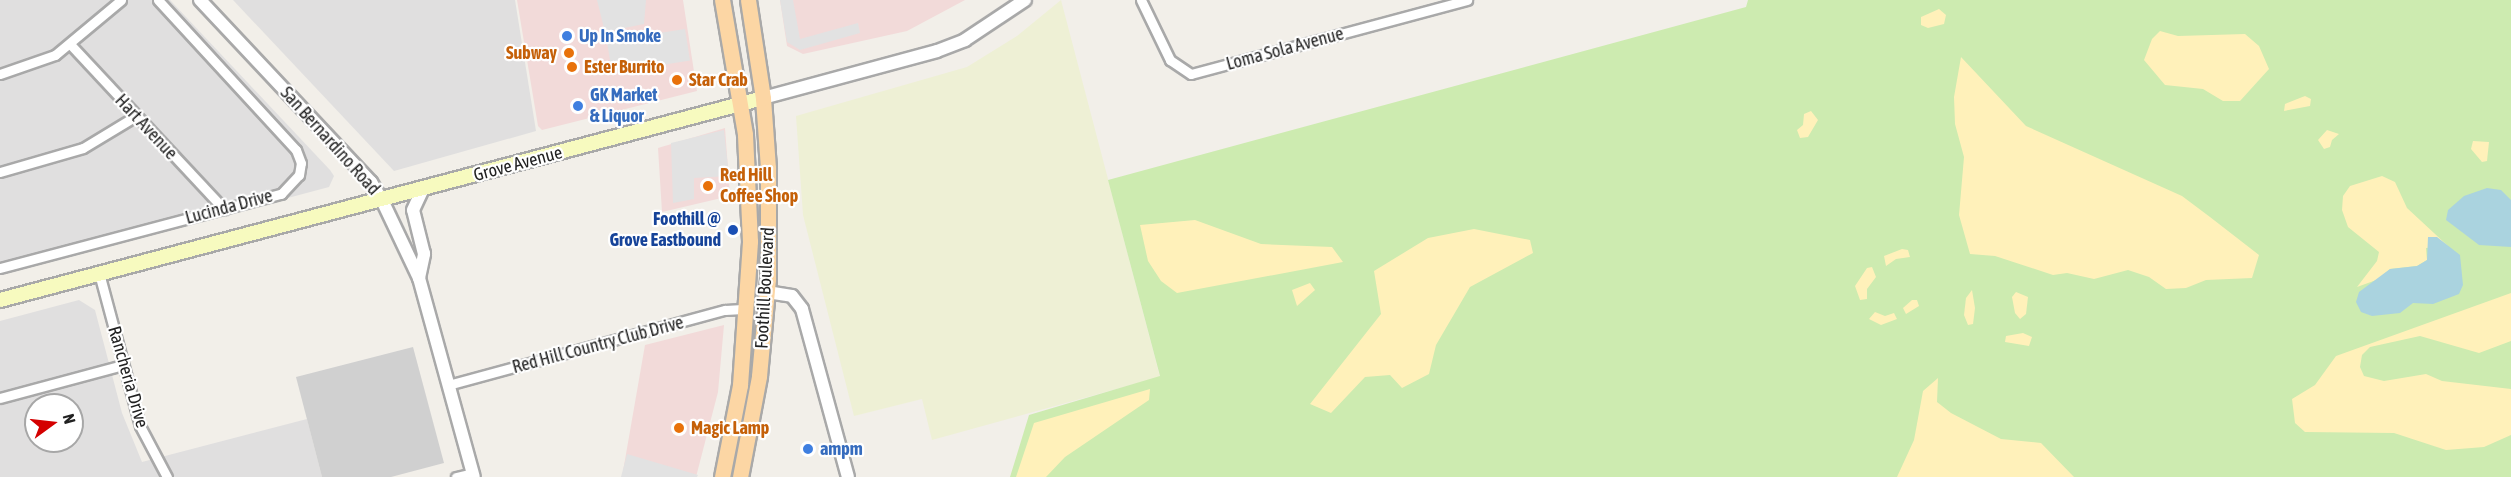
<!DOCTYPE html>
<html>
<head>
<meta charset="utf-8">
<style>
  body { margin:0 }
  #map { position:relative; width:2511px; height:477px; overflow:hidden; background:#f2efe9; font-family:"Asap Condensed",sans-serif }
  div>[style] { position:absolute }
  .residential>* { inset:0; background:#e0dfdf }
  .commercial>* { inset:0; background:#f2dad9 }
  .religious>* { inset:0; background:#d0d0d0 }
  .farmland>* { inset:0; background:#eef0d5 }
  .grass>* { inset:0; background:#cdebb0 }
  .sand>* { inset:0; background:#fff1ba }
  .parking>* { inset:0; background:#e2e2e2; transform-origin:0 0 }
  .water>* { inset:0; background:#aad3df }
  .roads { filter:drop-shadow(2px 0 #a9a9a9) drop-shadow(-2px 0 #a9a9a9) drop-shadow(0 2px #a9a9a9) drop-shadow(0 -2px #a9a9a9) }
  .minor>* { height:9px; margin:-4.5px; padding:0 4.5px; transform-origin:4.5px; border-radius:4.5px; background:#fff }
  .tertiary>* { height:12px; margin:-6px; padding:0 6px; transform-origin:6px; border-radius:6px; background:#fff }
  .secondary>* { height:14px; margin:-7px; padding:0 7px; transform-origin:7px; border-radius:7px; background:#f7fabf }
  .primary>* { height:15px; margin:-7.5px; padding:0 7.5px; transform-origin:7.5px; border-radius:7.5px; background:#fcd6a4 }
  .dots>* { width:16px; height:16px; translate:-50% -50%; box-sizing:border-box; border:3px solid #fff; border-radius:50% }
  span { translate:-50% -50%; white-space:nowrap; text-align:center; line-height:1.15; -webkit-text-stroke:4.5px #fff; paint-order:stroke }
  .shop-label { font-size:18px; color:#366cbe; font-weight:700 }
  .left { translate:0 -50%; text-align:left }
  .street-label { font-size:18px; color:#222 }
  .food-label { font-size:18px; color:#c56008; font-weight:700 }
  .right { translate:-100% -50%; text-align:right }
  .transit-label { font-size:18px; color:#164399; font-weight:700 }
  .north { position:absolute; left:24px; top:393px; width:60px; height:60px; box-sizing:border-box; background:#fff; border:2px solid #a7a7a7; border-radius:50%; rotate:75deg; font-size:16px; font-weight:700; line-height:24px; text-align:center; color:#222 }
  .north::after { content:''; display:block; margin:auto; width:21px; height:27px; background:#d40000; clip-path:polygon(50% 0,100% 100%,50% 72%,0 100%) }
</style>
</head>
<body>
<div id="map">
  <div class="residential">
    <div style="clip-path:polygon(0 0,170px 0,330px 170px,334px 176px,329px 187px,0 275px)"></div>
    <div style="clip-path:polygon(233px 0,515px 0,536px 131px,394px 171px)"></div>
    <div style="clip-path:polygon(evenodd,79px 300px,95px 310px,122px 413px,142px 462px,307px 419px,322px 477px,0 477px,0 321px,79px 300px,36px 405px,72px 405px,72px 441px,36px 441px,36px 405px)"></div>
  </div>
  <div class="commercial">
    <div style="clip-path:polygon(517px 0,683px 0,697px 91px,542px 130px,538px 126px)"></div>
    <div style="clip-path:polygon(780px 0,965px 0,907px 31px,803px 54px,787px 46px)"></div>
    <div style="clip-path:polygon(725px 128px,730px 196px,662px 212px,658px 148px)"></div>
    <div style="clip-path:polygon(724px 325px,718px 392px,696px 477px,622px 477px,645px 345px)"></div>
  </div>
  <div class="religious">
    <div style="clip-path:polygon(413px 347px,444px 463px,391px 477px,322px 477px,296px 377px)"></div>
  </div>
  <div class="farmland">
    <div style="clip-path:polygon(1061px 0,1160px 377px,932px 440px,922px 399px,854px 416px,803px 215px,796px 116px,967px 67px,1017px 36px)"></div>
  </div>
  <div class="grass">
    <div style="clip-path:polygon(1748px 0,2511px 0,2511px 477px,1010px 477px,1029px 415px,1160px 376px,1108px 180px,1746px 7px)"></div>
  </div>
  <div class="sand">
    <div style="clip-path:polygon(1939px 9px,1946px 15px,1944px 24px,1928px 28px,1921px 25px,1921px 17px)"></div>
    <div style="clip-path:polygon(2160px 31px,2178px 36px,2245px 34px,2259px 46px,2269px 69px,2240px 101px,2223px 101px,2203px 89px,2165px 85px,2144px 60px,2152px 39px)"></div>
    <div style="clip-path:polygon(1961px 57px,2026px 126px,2182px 196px,2210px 217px,2259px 255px,2252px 278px,2206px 280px,2186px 288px,2166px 289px,2149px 277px,2128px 270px,2094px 279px,2067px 273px,2053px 275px,1995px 256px,1970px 254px,1959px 215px,1964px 157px,1955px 124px,1954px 97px)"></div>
    <div style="clip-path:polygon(2305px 96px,2311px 99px,2310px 106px,2284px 111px,2285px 104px)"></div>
    <div style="clip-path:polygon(1811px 111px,1818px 120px,1808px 137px,1800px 138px,1797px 130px,1803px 125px,1804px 114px)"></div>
    <div style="clip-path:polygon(2327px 130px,2339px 134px,2332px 140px,2330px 147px,2324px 149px,2318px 140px)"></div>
    <div style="clip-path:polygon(2473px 141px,2489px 142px,2487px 161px,2482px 162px,2471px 149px)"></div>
    <div style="clip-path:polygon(2382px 176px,2395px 182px,2407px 208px,2448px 246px,2426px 248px,2427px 260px,2417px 266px,2390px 269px,2379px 279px,2357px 287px,2377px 261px,2379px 252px,2348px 227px,2342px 210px,2343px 196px,2350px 186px)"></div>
    <div style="clip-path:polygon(1195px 220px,1261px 244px,1332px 247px,1343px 262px,1177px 293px,1161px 281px,1148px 261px,1140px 225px)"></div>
    <div style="clip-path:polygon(1474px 229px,1530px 240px,1533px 253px,1470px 287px,1436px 345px,1429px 374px,1402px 388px,1390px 375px,1365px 377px,1331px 413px,1310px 404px,1381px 314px,1374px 271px,1428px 238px)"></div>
    <div style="clip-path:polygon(1902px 249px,1908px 250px,1910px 257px,1896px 259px,1886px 266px,1884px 256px)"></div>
    <div style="clip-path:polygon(1872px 267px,1876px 277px,1867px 289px,1867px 299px,1860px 300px,1855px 286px,1867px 268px)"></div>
    <div style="clip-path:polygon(1310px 283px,1315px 290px,1297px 306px,1292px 290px)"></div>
    <div style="clip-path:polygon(1972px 290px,1975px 308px,1973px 324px,1968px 325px,1964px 315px,1966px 298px)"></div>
    <div style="clip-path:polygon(2016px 292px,2028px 297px,2026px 314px,2020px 319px,2015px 313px,2012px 297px)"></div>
    <div style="clip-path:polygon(2511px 293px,2511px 341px,2479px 353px,2420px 336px,2370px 347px,2362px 355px,2360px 367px,2364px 376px,2384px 381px,2426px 374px,2442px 381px,2511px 389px,2511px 435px,2484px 447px,2446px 450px,2394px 433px,2305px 432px,2295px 423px,2292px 399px,2315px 385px,2336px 356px)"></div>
    <div style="clip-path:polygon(1912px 300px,1917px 300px,1919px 306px,1906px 314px,1903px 308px)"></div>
    <div style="clip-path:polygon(1875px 312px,1885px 316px,1894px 313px,1897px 319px,1881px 325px,1869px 319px)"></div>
    <div style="clip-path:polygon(2023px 333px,2032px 337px,2029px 346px,2005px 342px,2006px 336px)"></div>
    <div style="clip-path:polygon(1938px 378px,1937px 402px,1951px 413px,2001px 439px,2041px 443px,2074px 477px,1897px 477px,1914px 440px,1923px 391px)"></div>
    <div style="clip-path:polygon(1150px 389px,1149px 400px,1065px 457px,1046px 477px,1016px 477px,1034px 423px)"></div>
  </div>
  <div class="parking">
    <div style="clip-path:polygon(597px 0,646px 0,644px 24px,605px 32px)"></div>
    <div style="clip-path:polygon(780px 0,793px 0,800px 39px,858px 23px,860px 33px,800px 50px,787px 42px)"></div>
    <div style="left:685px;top:29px;width:32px;height:79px;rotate:81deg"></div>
    <div style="clip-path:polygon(724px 130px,729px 176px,694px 178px,694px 199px,673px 203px,671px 143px)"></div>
    <div style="clip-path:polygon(627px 454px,698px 475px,697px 477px,621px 477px)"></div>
  </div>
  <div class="water">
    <div style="clip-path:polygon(2487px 188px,2501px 190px,2511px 200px,2511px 247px,2479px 245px,2446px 220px,2448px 210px,2464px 196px)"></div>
    <div style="clip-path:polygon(2428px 237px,2437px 237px,2460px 255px,2463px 285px,2459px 294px,2433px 304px,2413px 303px,2400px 313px,2372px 316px,2361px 312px,2356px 302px,2359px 292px,2390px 269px,2417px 266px,2427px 260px)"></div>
  </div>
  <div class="roads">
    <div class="minor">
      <div style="left:1141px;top:0;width:67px;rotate:64.2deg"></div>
      <div style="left:1170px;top:60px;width:25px;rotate:34deg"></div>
      <div style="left:1191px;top:74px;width:286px;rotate:-15deg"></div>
      <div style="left:70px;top:44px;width:226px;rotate:47deg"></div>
      <div style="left:0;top:74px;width:58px;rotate:-19.1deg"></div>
      <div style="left:55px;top:55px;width:86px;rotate:-39.8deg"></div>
      <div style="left:0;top:172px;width:86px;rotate:-16.1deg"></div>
      <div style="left:83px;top:148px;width:62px;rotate:-31.1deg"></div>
      <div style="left:0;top:268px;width:291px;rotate:-14.8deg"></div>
      <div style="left:281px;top:194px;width:26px;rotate:-47deg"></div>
      <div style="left:299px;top:175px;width:12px;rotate:-81deg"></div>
      <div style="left:301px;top:163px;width:14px;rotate:-111deg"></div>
      <div style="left:296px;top:150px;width:204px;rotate:-132.6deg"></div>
      <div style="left:99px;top:273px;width:158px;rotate:75deg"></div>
      <div style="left:140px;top:426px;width:58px;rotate:62.1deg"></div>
      <div style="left:448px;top:385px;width:287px;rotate:-15.2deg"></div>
      <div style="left:725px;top:310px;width:22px;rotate:-3deg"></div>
      <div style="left:0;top:398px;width:127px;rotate:-15deg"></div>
      <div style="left:456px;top:477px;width:17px;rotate:-13deg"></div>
    </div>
    <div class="tertiary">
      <div style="left:200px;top:0;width:250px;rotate:46.8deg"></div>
      <div style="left:371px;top:182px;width:21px;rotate:59deg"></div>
      <div style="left:382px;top:200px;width:86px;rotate:64.6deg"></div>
      <div style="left:419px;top:278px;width:206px;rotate:74.6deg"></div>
      <div style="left:763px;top:98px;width:180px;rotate:-15.1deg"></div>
      <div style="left:937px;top:51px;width:30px;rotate:-21deg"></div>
      <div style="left:965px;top:40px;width:72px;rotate:-33.7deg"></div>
      <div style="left:419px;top:278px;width:25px;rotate:-78deg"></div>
      <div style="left:424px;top:254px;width:45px;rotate:-104deg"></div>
      <div style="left:413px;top:210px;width:23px;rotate:-65deg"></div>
      <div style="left:767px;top:292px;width:25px;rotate:9deg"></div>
      <div style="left:792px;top:296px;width:16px;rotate:52deg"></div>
      <div style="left:802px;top:309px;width:174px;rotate:74.7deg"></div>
    </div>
    <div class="secondary">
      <div style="left:0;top:300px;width:789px;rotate:-14.83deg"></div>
    </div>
    <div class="primary">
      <div style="left:722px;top:477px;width:94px;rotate:-78.9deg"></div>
      <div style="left:740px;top:385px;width:144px;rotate:-86deg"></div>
      <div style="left:750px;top:241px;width:107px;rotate:-92.7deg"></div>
      <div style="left:745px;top:134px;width:136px;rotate:-99.7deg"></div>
      <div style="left:740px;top:477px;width:103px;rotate:-79.3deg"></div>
      <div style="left:759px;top:376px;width:97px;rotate:-84.7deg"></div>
      <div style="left:768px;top:279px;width:111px;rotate:-90deg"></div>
      <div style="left:768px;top:168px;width:70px;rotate:-94.1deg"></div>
      <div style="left:763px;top:98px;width:99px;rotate:-98.7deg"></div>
    </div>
  </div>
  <div class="dots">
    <div style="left:567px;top:36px;background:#3f7fe0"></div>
    <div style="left:569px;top:53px;background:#e8710a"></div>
    <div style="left:572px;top:67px;background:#e8710a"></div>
    <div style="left:677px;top:80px;background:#e8710a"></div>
    <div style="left:578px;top:106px;background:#3f7fe0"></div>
    <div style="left:708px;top:186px;background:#e8710a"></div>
    <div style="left:733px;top:230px;background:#1a4fb4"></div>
    <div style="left:679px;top:428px;background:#e8710a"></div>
    <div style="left:808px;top:449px;background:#3f7fe0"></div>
  </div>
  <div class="shop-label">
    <span class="left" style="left:579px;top:36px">Up In Smoke</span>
    <span class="left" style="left:590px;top:106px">GK Market<br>&amp; Liquor</span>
    <span class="left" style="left:820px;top:449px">ampm</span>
  </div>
  <div class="street-label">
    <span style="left:1285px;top:49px;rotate:-15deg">Loma Sola Avenue</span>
    <span style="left:146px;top:127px;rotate:47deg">Hart Avenue</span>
    <span style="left:330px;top:141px;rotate:48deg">San Bernardino Road</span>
    <span style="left:518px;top:164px;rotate:-15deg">Grove Avenue</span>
    <span style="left:229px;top:207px;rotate:-15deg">Lucinda Drive</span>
    <span style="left:765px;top:288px;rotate:-87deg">Foothill Boulevard</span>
    <span style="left:598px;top:345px;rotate:-15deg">Red Hill Country Club Drive</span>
    <span style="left:128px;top:377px;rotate:74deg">Rancheria Drive</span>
  </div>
  <div class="food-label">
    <span class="right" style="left:557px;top:53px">Subway</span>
    <span class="left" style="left:584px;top:67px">Ester Burrito</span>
    <span class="left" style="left:689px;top:80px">Star Crab</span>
    <span class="left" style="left:720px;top:186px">Red Hill<br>Coffee Shop</span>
    <span class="left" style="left:691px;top:428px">Magic Lamp</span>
  </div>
  <div class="transit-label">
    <span class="right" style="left:721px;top:230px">Foothill @<br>Grove Eastbound</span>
  </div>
  <div class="north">N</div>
</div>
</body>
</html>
